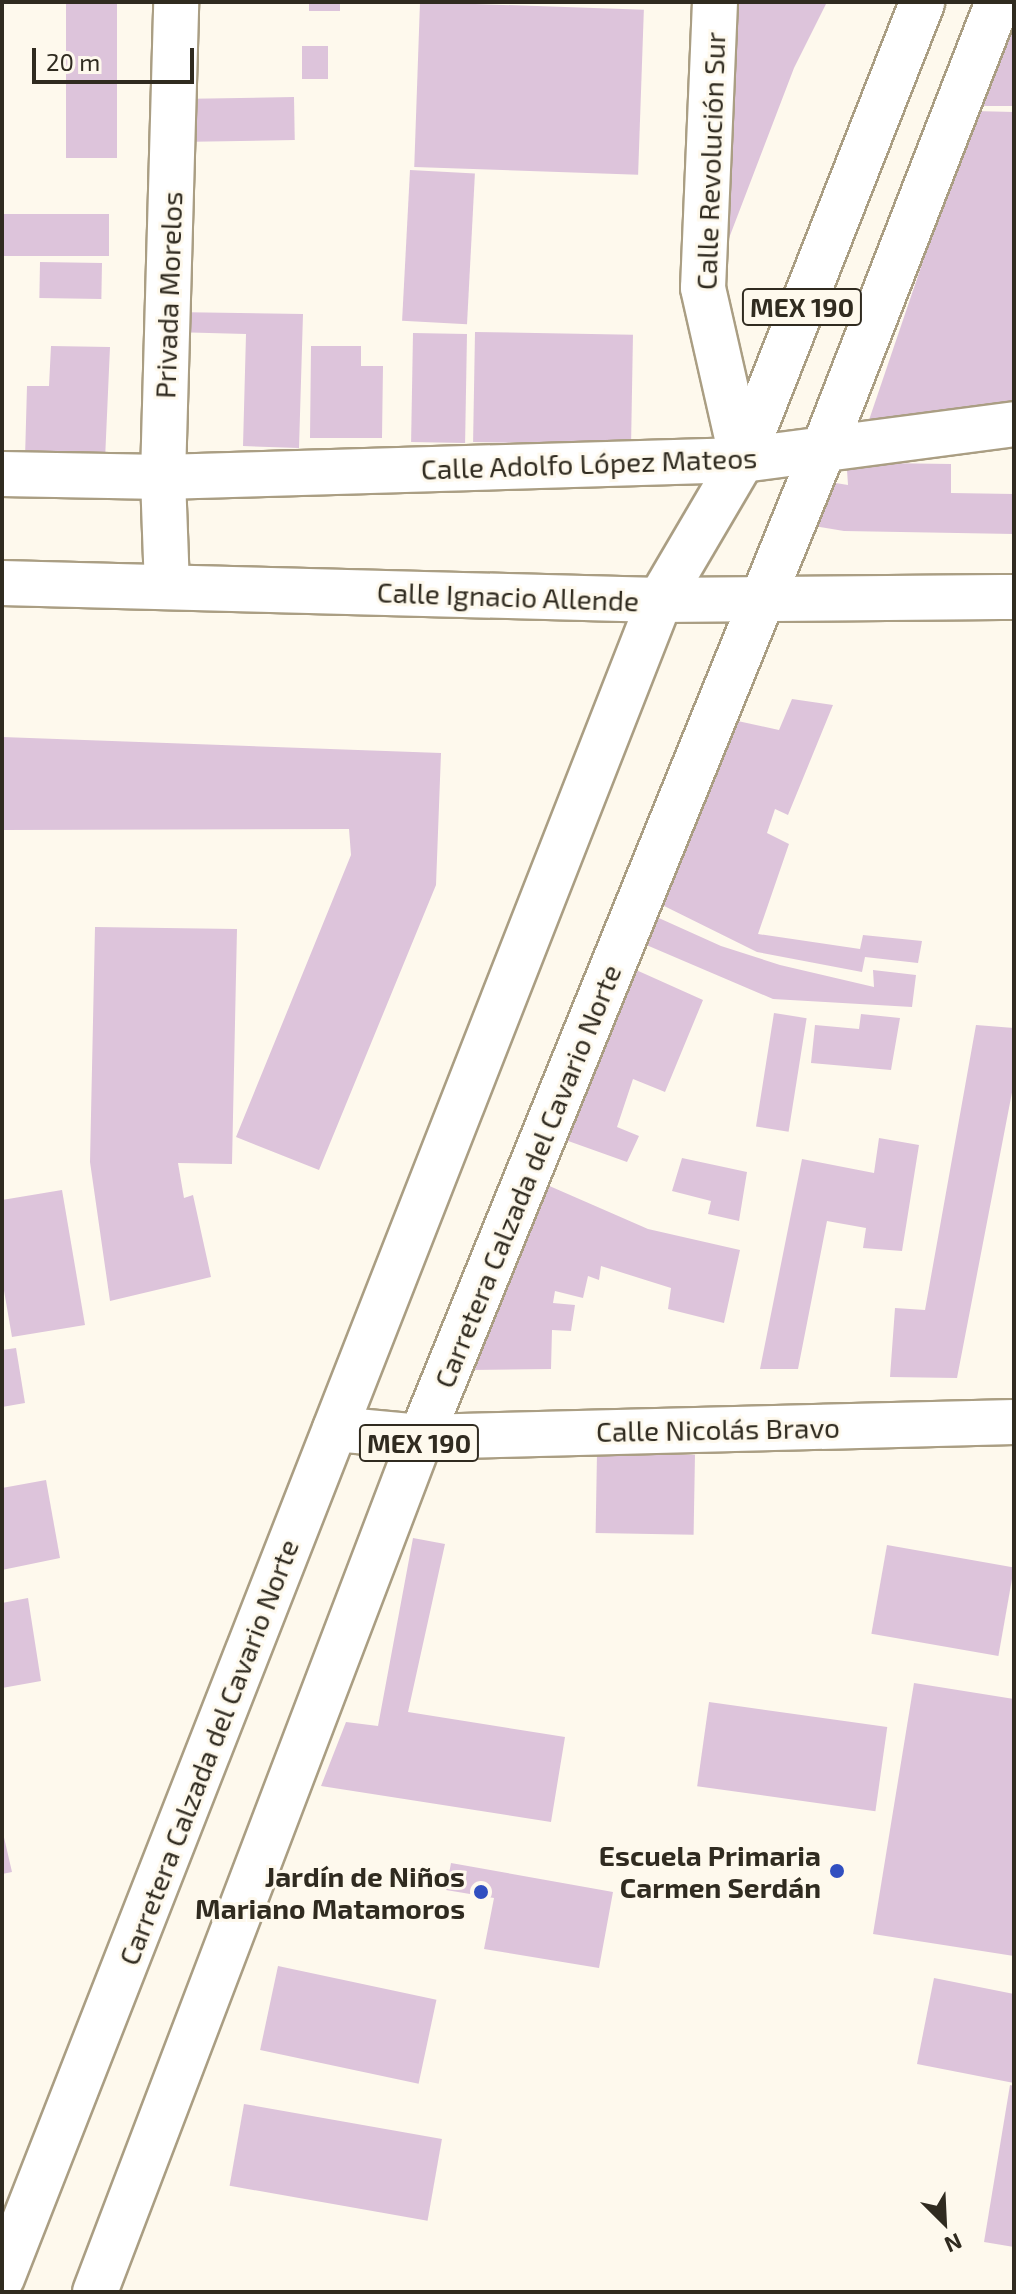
<!DOCTYPE html>
<html>
<head>
<meta charset="utf-8">
<style>
  body { margin:0 }
  #map { position:relative; width:1016px; height:2294px; overflow:hidden; background:#fef9ed; font-family:"Exo 2",sans-serif }
  div>[style] { position:absolute }
  .building>* { inset:0; background:#ddc4db; transform-origin:0 0 }
  .roads { filter:drop-shadow(2px 0 #aa9e83) drop-shadow(-2px 0 #aa9e83) drop-shadow(0 2px #aa9e83) drop-shadow(0 -2px #aa9e83) }
  .minor>* { height:44px; margin:-22px; padding:0 22px; transform-origin:22px; border-radius:22px; background:#fff }
  .primary>* { height:44px; margin:-22px; padding:0 22px; transform-origin:22px; border-radius:22px; background:#fff }
  .dots>* { width:22px; height:22px; translate:-50% -50%; box-sizing:border-box; border:4px solid #fef9ed; border-radius:50% }
  span { translate:-50% -50%; white-space:nowrap; text-align:center; line-height:1.15; -webkit-text-stroke:6px #fef9ed; paint-order:stroke }
  .shield-label span { padding:2px 6px; background:#fef9ed; border:2px solid; border-radius:6px; -webkit-text-stroke-width:0 }
  .shield-label { font-size:26px; color:#302b20; font-weight:700 }
  .street-label { font-size:28px; color:#302b20 }
  .poi-label { font-size:28px; color:#302b20; font-weight:700 }
  .right { translate:-100% -50%; text-align:right }
  .frame { position:absolute; inset:0; border:4px solid #302b20; pointer-events:none }
  .north { position:absolute; left:904px; top:2182px; width:80px; height:80px; -webkit-text-stroke:6px #fef9ed; paint-order:stroke; rotate:156deg; font-size:22px; font-weight:700; line-height:32px; text-align:center; color:#302b20 }
  .north::after { content:''; display:block; margin:auto; width:28px; height:36px; background:#302b20; clip-path:polygon(50% 0,100% 100%,50% 72%,0 100%) }
  .scale { position:absolute; left:32px; top:48px; width:162px; height:36px; box-sizing:border-box; border:4px solid #302b20; border-top:0; padding-left:10px; font-size:24px; line-height:28px; white-space:nowrap; color:#302b20; -webkit-text-stroke:6px #fef9ed; paint-order:stroke }
</style>
</head>
<body>
<div id="map">
  <div class="building">
    <div style="left:66px;top:2px;width:51px;height:156px"></div>
    <div style="left:309px;top:2px;width:31px;height:9px"></div>
    <div style="left:420px;top:2px;width:224px;height:165px;rotate:2deg"></div>
    <div style="clip-path:polygon(722px 2px,827px 2px,794px 68px,726px 246px)"></div>
    <div style="clip-path:polygon(1014px 16px,1014px 106px,978px 106px)"></div>
    <div style="left:302px;top:46px;width:26px;height:33px"></div>
    <div style="left:294px;top:97px;width:43px;height:117px;rotate:89deg"></div>
    <div style="clip-path:polygon(974px 111px,1014px 112px,1014px 408px,869px 420px)"></div>
    <div style="left:410px;top:170px;width:65px;height:151px;rotate:3deg"></div>
    <div style="left:2px;top:214px;width:107px;height:42px"></div>
    <div style="left:40px;top:262px;width:62px;height:36px;rotate:1deg"></div>
    <div style="clip-path:polygon(172px 312px,303px 314px,299px 448px,243px 446px,246px 334px,172px 332px)"></div>
    <div style="left:475px;top:332px;width:158px;height:110px;rotate:1deg"></div>
    <div style="left:413px;top:333px;width:54px;height:109px;rotate:1deg"></div>
    <div style="clip-path:polygon(51px 346px,110px 347px,105px 460px,25px 458px,27px 386px,49px 386px)"></div>
    <div style="clip-path:polygon(311px 346px,361px 346px,361px 366px,383px 366px,382px 438px,310px 438px)"></div>
    <div style="clip-path:polygon(880px 463px,951px 464px,951px 493px,1014px 494px,1014px 534px,844px 531px,808px 525px,817px 480px,848px 485px,847px 470px)"></div>
    <div style="clip-path:polygon(792px 699px,833px 705px,788px 815px,775px 809px,767px 833px,789px 844px,758px 934px,860px 949px,863px 935px,922px 941px,918px 963px,865px 957px,862px 972px,757px 952px,650px 899px,724px 718px,779px 730px)"></div>
    <div style="clip-path:polygon(2px 737px,441px 753px,436px 885px,319px 1170px,236px 1137px,351px 855px,349px 829px,2px 830px)"></div>
    <div style="clip-path:polygon(641px 910px,721px 946px,780px 965px,874px 987px,873px 970px,916px 975px,912px 1007px,773px 999px,630px 938px)"></div>
    <div style="clip-path:polygon(95px 927px,237px 929px,232px 1164px,178px 1163px,184px 1198px,193px 1195px,211px 1277px,110px 1301px,90px 1162px)"></div>
    <div style="clip-path:polygon(625px 965px,703px 1000px,665px 1092px,633px 1079px,617px 1127px,639px 1136px,627px 1162px,557px 1137px)"></div>
    <div style="left:774px;top:1013px;width:33px;height:115px;rotate:9deg"></div>
    <div style="clip-path:polygon(861px 1014px,900px 1018px,891px 1070px,811px 1063px,815px 1025px,859px 1029px)"></div>
    <div style="clip-path:polygon(976px 1025px,1014px 1028px,1014px 1082px,957px 1378px,890px 1377px,895px 1308px,925px 1310px)"></div>
    <div style="clip-path:polygon(879px 1138px,919px 1145px,902px 1251px,863px 1248px,866px 1228px,827px 1221px,798px 1369px,760px 1369px,802px 1159px,874px 1173px)"></div>
    <div style="clip-path:polygon(682px 1158px,747px 1172px,739px 1221px,708px 1214px,711px 1201px,672px 1191px)"></div>
    <div style="clip-path:polygon(538px 1181px,648px 1229px,740px 1250px,724px 1323px,668px 1309px,671px 1288px,601px 1266px,599px 1280px,588px 1276px,583px 1298px,555px 1291px,553px 1303px,575px 1305px,571px 1331px,552px 1330px,551px 1369px,470px 1370px)"></div>
    <div style="clip-path:polygon(62px 1190px,85px 1325px,12px 1337px,2px 1279px,2px 1200px)"></div>
    <div style="clip-path:polygon(16px 1348px,25px 1403px,2px 1407px,2px 1350px)"></div>
    <div style="left:597px;top:1453px;width:98px;height:80px;rotate:1deg"></div>
    <div style="clip-path:polygon(46px 1480px,60px 1558px,2px 1570px,2px 1488px)"></div>
    <div style="clip-path:polygon(413px 1538px,445px 1544px,408px 1712px,565px 1737px,551px 1822px,321px 1786px,346px 1722px,378px 1726px)"></div>
    <div style="left:887px;top:1545px;width:129px;height:90px;rotate:10deg"></div>
    <div style="clip-path:polygon(28px 1598px,41px 1681px,2px 1688px,2px 1603px)"></div>
    <div style="clip-path:polygon(914px 1683px,1014px 1699px,1014px 1956px,873px 1934px)"></div>
    <div style="left:709px;top:1702px;width:180px;height:85px;rotate:8deg"></div>
    <div style="clip-path:polygon(3px 1833px,12px 1872px,2px 1874px,2px 1834px)"></div>
    <div style="clip-path:polygon(451px 1863px,613px 1892px,599px 1968px,484px 1949px,494px 1898px,446px 1890px)"></div>
    <div style="left:278px;top:1966px;width:162px;height:86px;rotate:12deg"></div>
    <div style="clip-path:polygon(934px 1978px,1014px 1994px,1014px 2083px,917px 2064px)"></div>
    <div style="clip-path:polygon(1010px 2085px,1014px 2086px,1014px 2247px,984px 2242px)"></div>
    <div style="left:244px;top:2104px;width:201px;height:83px;rotate:10deg"></div>
  </div>
  <div class="roads">
    <div class="minor">
      <div style="left:715px;top:2px;width:286px;rotate:92.4deg"></div>
      <div style="left:703px;top:288px;width:176px;rotate:77.2deg"></div>
      <div style="left:2px;top:474px;width:161px;rotate:1.1deg"></div>
      <div style="left:163px;top:477px;width:579px;rotate:-1.68deg"></div>
      <div style="left:742px;top:460px;width:274px;rotate:-7.5deg"></div>
      <div style="left:2px;top:583px;width:658px;rotate:1.48deg"></div>
      <div style="left:660px;top:600px;width:354px;rotate:-0.5deg"></div>
      <div style="left:167px;top:587px;width:110px;rotate:-92.1deg"></div>
      <div style="left:163px;top:477px;width:475px;rotate:-88.4deg"></div>
      <div style="left:335px;top:1429px;width:86px;rotate:5.3deg"></div>
      <div style="left:421px;top:1437px;width:593px;rotate:-1.45deg"></div>
    </div>
    <div class="primary">
      <div style="left:2px;top:2278px;width:1802px;rotate:-68.59deg"></div>
      <div style="left:660px;top:600px;width:162px;rotate:-59.6deg"></div>
      <div style="left:742px;top:460px;width:492px;rotate:-68.5deg"></div>
      <div style="left:95px;top:2292px;width:915px;rotate:-69.13deg"></div>
      <div style="left:421px;top:1437px;width:1068px;rotate:-67.83deg"></div>
      <div style="left:824px;top:448px;width:479px;rotate:-68.7deg"></div>
    </div>
  </div>
  <div class="dots">
    <div style="left:837px;top:1871px;background:#314fc0"></div>
    <div style="left:481px;top:1892px;background:#314fc0"></div>
  </div>
  <div class="shield-label">
    <span style="left:802px;top:307px">MEX 190</span>
    <span style="left:419px;top:1443px">MEX 190</span>
  </div>
  <div class="street-label">
    <span style="left:710px;top:161px;rotate:-88deg">Calle Revolución Sur</span>
    <span style="left:168px;top:295px;rotate:-88deg">Privada Morelos</span>
    <span style="left:589px;top:463px;rotate:-2deg">Calle Adolfo López Mateos</span>
    <span style="left:508px;top:596px;rotate:2deg">Calle Ignacio Allende</span>
    <span style="left:527px;top:1176px;rotate:-68deg">Carretera Calzada del Cavario Norte</span>
    <span style="left:718px;top:1429px;rotate:-1deg">Calle Nicolás Bravo</span>
    <span style="left:208px;top:1752px;rotate:-69deg">Carretera Calzada del Cavario Norte</span>
  </div>
  <div class="poi-label">
    <span class="right" style="left:821px;top:1871px">Escuela Primaria<br>Carmen Serdán</span>
    <span class="right" style="left:465px;top:1892px">Jardín de Niños<br>Mariano Matamoros</span>
  </div>
  <div class="frame"></div>
  <div class="north">N</div>
  <div class="scale">20 m</div>
</div>
</body>
</html>
